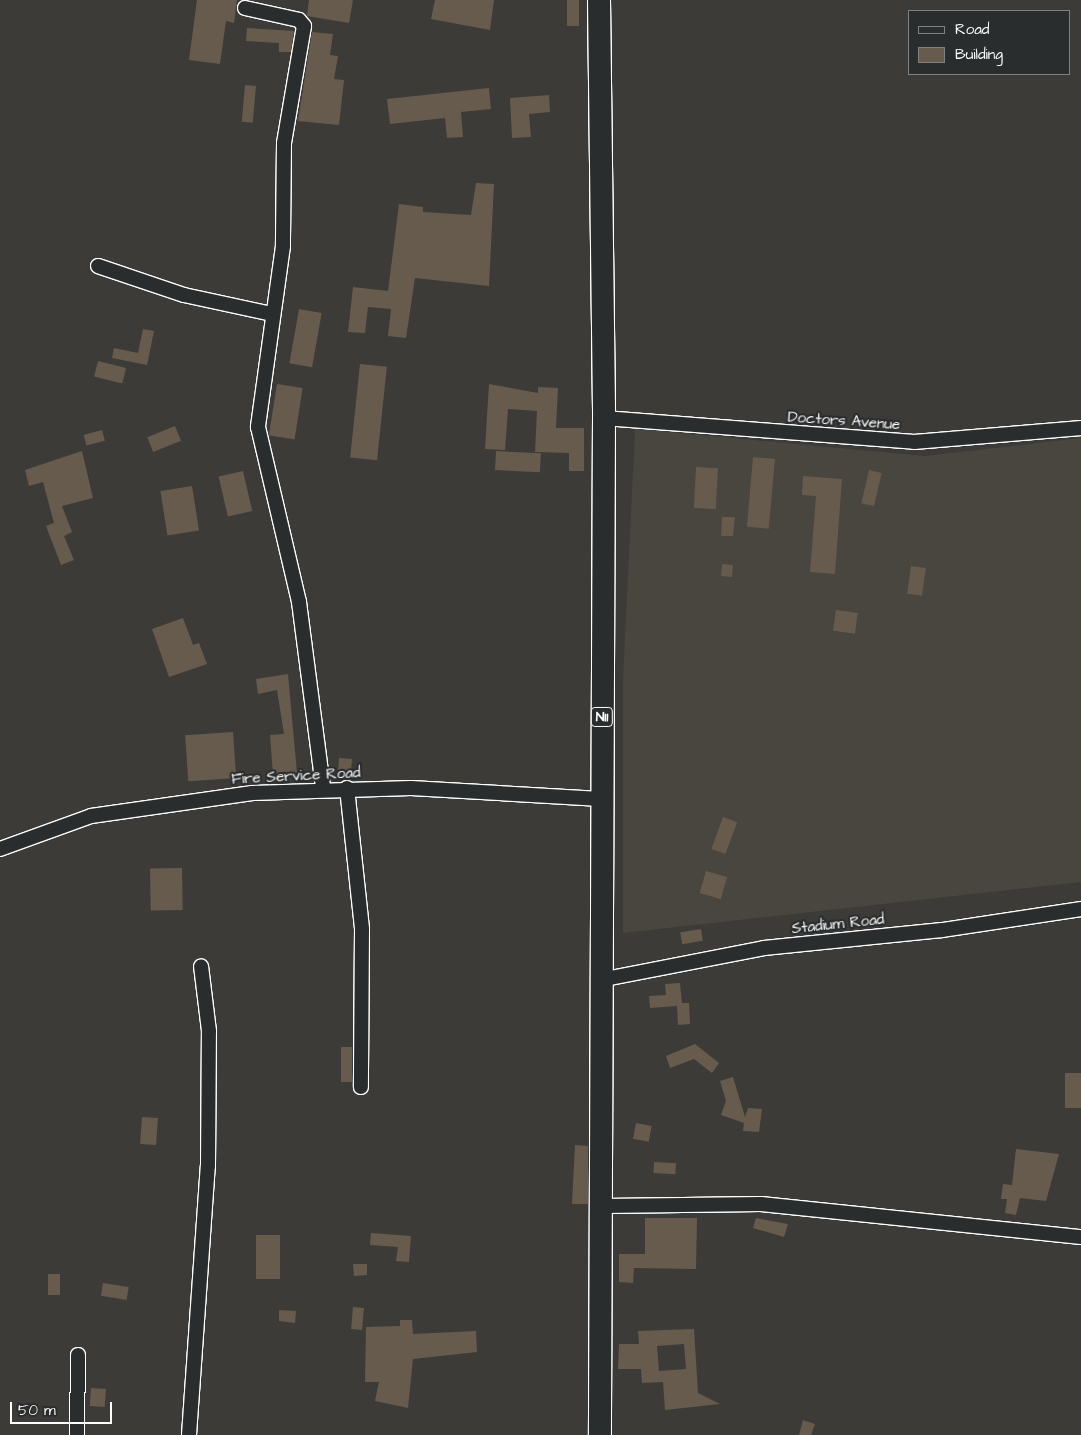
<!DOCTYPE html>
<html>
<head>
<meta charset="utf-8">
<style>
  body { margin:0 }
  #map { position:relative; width:1081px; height:1435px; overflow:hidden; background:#3c3b38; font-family:"Architects Daughter",sans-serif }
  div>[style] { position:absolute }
  .built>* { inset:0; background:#49453f }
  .building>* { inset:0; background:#675b4e; transform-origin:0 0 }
  .roads { filter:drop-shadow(1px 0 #fff) drop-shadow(-1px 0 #fff) drop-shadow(0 1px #fff) drop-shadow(0 -1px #fff) }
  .minor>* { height:14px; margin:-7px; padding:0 7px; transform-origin:7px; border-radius:7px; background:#2a2d2e }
  .trunk>* { height:22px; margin:-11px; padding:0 11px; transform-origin:11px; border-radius:11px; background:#2a2d2e }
  span { translate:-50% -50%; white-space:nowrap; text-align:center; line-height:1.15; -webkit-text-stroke:4.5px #2a2d2e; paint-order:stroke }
  .shield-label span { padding:1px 4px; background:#2a2d2e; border:1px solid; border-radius:4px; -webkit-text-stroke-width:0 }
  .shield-label { font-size:14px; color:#fff; font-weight:700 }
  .street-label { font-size:15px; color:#fff }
  .legend { position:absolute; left:908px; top:10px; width:162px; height:65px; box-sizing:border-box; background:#2a2d2e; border:1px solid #7f8182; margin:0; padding:6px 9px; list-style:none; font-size:15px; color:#fff }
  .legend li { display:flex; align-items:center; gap:10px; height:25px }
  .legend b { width:25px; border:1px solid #7f8182 }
  .scale { position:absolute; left:10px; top:1402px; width:102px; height:22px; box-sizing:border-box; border:2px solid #fff; border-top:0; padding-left:6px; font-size:15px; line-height:18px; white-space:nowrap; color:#fff; -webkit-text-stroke:4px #2a2d2e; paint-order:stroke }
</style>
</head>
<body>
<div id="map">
  <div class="built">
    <div style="clip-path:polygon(635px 429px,925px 456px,1081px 438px,1081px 882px,623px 933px,623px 678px)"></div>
  </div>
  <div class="building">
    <div style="clip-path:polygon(197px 0,237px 0,234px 23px,226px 21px,220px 64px,189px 60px)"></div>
    <div style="clip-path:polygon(309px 0,353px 0,349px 23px,307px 16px)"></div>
    <div style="clip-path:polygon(435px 0,494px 0,490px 30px,431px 19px)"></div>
    <div style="left:567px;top:0;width:12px;height:26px"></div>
    <div style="clip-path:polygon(247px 28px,294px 31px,291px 52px,279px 52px,279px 43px,246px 41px)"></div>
    <div style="clip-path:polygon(312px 32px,333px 34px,330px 55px,338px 56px,334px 79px,344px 80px,339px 125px,298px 121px)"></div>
    <div style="left:245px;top:85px;width:11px;height:37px;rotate:5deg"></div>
    <div style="clip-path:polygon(489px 88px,491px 109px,461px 112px,463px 137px,447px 138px,445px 118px,390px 124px,387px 99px)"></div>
    <div style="clip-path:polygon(549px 95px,550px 112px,529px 114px,531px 137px,512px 138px,510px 98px)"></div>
    <div style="clip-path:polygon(476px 183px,494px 184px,489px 286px,415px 278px,406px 338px,388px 336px,391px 309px,368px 307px,365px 333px,348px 332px,353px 287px,388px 291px,399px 204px,423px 207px,423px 212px,471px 215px)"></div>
    <div style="left:299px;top:309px;width:23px;height:55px;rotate:10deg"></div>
    <div style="clip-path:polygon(143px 329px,154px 331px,147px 365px,112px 358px,114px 348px,138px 353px)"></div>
    <div style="left:98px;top:361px;width:29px;height:16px;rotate:14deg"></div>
    <div style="left:360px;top:364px;width:27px;height:94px;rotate:6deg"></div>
    <div style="left:277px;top:384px;width:26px;height:52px;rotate:9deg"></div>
    <div style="clip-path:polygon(489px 384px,538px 393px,538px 387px,558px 388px,556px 428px,584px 428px,584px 471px,569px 471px,569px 453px,535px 452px,537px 411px,508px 409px,505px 450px,485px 449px)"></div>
    <div style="left:175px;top:426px;width:16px;height:30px;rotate:68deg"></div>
    <div style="left:102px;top:430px;width:11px;height:19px;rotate:75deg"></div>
    <div style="clip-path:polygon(82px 451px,93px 498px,62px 506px,72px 532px,64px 536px,74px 560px,61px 565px,46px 526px,54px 523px,43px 482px,29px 486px,25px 470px)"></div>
    <div style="left:496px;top:451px;width:45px;height:19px;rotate:3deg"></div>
    <div style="left:753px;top:457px;width:22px;height:70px;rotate:5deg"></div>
    <div style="left:696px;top:467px;width:22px;height:41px;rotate:3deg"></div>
    <div style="left:869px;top:470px;width:13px;height:34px;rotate:13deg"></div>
    <div style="left:243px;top:471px;width:41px;height:25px;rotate:77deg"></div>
    <div style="clip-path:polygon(803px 476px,842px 479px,835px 574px,810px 572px,816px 496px,802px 495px)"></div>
    <div style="left:192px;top:486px;width:45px;height:32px;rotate:81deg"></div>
    <div style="clip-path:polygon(722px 517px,735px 517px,733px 536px,721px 536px)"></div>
    <div style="left:722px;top:564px;width:11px;height:12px;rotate:5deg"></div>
    <div style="left:911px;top:566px;width:15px;height:28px;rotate:8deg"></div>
    <div style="left:836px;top:610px;width:22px;height:21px;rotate:8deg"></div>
    <div style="clip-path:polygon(183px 618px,193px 645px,199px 643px,207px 664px,169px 677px,152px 629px)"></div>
    <div style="clip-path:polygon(288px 674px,297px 773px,273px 775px,270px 735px,284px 734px,277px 690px,258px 694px,256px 679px)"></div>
    <div style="left:233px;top:732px;width:46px;height:48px;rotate:86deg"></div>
    <div style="left:339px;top:758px;width:13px;height:15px;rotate:4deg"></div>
    <div style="left:723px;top:817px;width:15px;height:34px;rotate:20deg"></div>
    <div style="left:182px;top:868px;width:42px;height:32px;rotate:89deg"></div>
    <div style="left:706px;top:871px;width:22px;height:23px;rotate:16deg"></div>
    <div style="left:701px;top:929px;width:12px;height:21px;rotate:81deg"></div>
    <div style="clip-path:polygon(680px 983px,682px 1003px,689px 1003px,690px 1024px,678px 1025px,677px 1006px,650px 1008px,649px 996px,666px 995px,665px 984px)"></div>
    <div style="clip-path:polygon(695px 1044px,719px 1063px,712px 1073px,694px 1059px,670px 1068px,666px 1056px)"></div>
    <div style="left:341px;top:1047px;width:11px;height:35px"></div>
    <div style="left:1065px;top:1073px;width:16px;height:35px"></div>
    <div style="clip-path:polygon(733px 1077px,745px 1117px,748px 1108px,762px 1109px,759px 1132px,743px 1131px,744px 1123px,721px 1115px,726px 1101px,720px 1081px)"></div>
    <div style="left:142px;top:1117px;width:16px;height:27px;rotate:4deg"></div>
    <div style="left:636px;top:1123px;width:16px;height:16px;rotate:11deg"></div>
    <div style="clip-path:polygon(575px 1145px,588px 1146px,588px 1204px,572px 1204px)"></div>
    <div style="clip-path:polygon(1016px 1149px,1059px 1154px,1046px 1201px,1020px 1198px,1016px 1215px,1005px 1213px,1007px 1199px,1001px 1199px,1003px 1184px,1012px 1185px)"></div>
    <div style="left:654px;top:1162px;width:22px;height:11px;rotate:3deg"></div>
    <div style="clip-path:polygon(645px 1218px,697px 1218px,696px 1269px,634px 1268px,633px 1283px,619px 1282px,619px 1254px,645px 1254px)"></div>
    <div style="clip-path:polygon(756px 1218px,788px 1224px,784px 1237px,753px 1228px)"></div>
    <div style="clip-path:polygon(371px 1233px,411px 1236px,409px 1262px,396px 1261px,398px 1247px,370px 1245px)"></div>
    <div style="left:280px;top:1235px;width:44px;height:24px;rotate:90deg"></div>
    <div style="clip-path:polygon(353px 1264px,367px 1264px,367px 1275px,354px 1276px)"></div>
    <div style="left:48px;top:1274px;width:12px;height:21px"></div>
    <div style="left:103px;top:1283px;width:26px;height:13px;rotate:9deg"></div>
    <div style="left:353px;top:1307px;width:11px;height:22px;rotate:5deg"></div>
    <div style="clip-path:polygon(279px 1310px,296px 1311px,295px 1323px,279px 1321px)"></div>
    <div style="clip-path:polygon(400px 1320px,412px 1320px,413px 1334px,476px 1331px,477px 1352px,413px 1359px,408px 1408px,375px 1401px,379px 1382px,365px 1382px,366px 1327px,400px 1326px)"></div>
    <div style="clip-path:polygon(evenodd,694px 1329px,698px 1393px,720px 1404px,665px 1410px,663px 1382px,642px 1383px,641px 1369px,618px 1369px,619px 1344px,639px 1344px,638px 1331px,694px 1329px,684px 1344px,686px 1369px,659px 1371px,657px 1346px,684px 1344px)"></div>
    <div style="left:91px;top:1388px;width:15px;height:18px;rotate:4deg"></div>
    <div style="clip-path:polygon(803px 1420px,815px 1424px,811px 1435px,799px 1435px)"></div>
  </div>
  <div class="roads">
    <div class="minor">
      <div style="left:245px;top:8px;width:55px;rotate:12.5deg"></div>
      <div style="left:299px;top:20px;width:8px;rotate:50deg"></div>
      <div style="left:304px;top:26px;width:119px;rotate:99.7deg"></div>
      <div style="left:284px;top:143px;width:103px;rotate:90.6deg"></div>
      <div style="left:283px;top:246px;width:183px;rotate:97.9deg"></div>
      <div style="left:258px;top:427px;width:180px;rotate:76.8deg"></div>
      <div style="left:299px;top:602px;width:187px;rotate:82.6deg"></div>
      <div style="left:98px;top:266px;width:91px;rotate:18.6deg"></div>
      <div style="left:184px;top:295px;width:90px;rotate:12.2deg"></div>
      <div style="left:604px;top:418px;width:311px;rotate:4.4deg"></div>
      <div style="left:914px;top:442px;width:168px;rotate:-4.8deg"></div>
      <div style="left:347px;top:788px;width:142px;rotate:83.9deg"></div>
      <div style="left:362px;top:929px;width:158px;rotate:90.4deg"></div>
      <div style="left:0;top:849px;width:97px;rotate:-19.9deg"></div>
      <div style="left:91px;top:816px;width:163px;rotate:-8.1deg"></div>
      <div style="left:252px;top:793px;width:159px;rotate:-1.8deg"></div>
      <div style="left:411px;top:788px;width:190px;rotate:3.3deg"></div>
      <div style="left:600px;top:980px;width:167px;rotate:-11deg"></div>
      <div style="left:764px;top:948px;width:179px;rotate:-5.8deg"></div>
      <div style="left:942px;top:930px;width:141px;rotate:-8.6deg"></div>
      <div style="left:604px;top:1206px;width:157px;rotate:-0.7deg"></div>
      <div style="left:761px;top:1204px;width:322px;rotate:5.9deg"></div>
      <div style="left:77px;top:1435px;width:80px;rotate:-89.3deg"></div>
      <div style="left:189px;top:1435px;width:270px;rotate:-86deg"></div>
      <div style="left:208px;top:1166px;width:135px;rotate:-89.6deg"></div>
      <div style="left:209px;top:1031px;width:65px;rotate:-97deg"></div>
    </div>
    <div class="trunk">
      <div style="left:599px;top:0;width:418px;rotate:89.3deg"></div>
      <div style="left:604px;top:418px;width:1017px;rotate:90.23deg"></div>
    </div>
  </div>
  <div class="shield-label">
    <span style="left:602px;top:717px">N11</span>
  </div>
  <div class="street-label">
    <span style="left:844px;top:421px;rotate:4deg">Doctors Avenue</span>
    <span style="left:296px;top:776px;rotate:-3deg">Fire Service Road</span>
    <span style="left:838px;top:924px;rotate:-6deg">Stadium Road</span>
  </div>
  <ul class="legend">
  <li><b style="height:6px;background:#2a2d2e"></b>Road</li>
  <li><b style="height:14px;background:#675b4e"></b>Building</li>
  </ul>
  <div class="scale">50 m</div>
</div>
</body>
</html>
